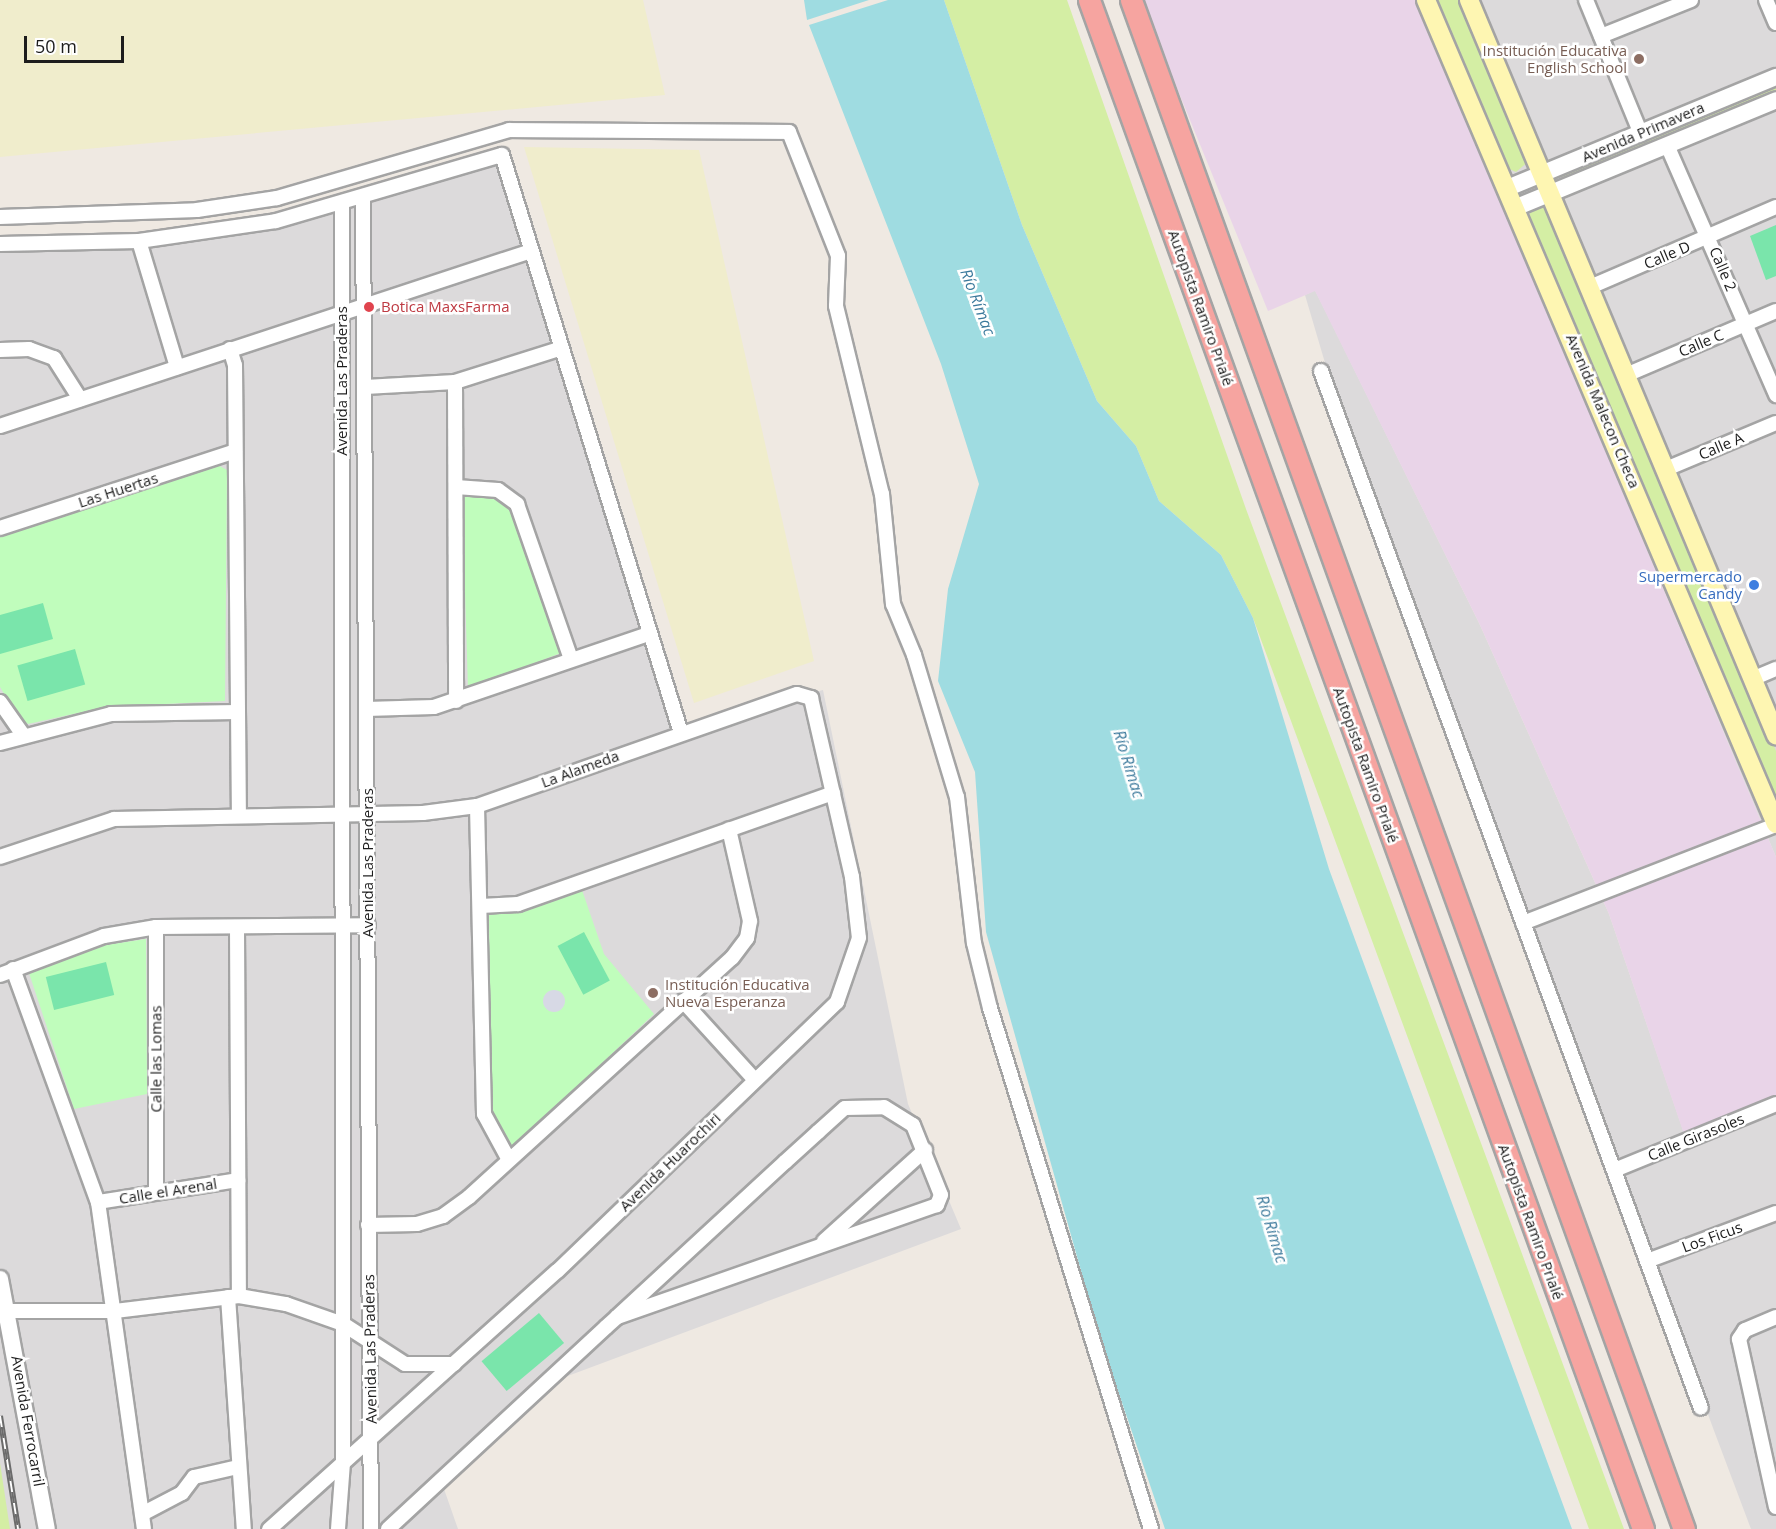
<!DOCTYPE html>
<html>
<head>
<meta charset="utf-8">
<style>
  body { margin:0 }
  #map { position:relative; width:1776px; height:1529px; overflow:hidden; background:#efe9e2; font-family:"Open Sans",sans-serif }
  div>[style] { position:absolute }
  .residential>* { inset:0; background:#dcdadb }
  .industrial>* { inset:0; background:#e9d4e8 }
  .farmland>* { inset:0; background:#f0edcc }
  .grass>* { inset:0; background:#d4eea4 }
  .park>* { inset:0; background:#c0fdbc }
  .pitch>* { inset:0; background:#7ae5ab; transform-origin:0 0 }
  .plaza>* { inset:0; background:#d7d9e5 }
  .round { border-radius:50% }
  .water>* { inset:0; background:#9fdce1 }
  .roads { filter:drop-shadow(2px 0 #a4a4a4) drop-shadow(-2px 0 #a4a4a4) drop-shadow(0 2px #a4a4a4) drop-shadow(0 -2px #a4a4a4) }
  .minor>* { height:14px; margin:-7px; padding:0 7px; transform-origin:7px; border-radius:7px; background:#fff }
  .tertiary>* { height:16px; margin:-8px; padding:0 8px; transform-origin:8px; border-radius:8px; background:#fff }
  .secondary>* { height:18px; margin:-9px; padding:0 9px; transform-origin:9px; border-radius:9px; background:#fef6b2 }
  .trunk>* { height:21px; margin:-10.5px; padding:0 10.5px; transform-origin:10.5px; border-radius:10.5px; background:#f6a4a0 }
  .rail>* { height:6px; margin-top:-3px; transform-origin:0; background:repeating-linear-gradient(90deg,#fff 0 11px,#6b6b6b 0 22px); box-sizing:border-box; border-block:2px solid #6b6b6b }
  .dots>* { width:16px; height:16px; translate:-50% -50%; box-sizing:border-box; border:3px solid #fff; border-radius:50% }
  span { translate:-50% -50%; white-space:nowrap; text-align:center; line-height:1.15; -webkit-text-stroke:5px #fff; paint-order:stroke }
  .education-label { font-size:15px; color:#785e54 }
  .right { translate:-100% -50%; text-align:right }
  .left { translate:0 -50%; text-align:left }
  .street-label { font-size:15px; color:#1d1d1d }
  .health-label { font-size:15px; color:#be3a42 }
  .shop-label { font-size:15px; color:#366cbe }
  .water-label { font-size:16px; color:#3c7a9c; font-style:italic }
  .scale { position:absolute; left:24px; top:36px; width:100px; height:27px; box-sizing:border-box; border:3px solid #1d1d1d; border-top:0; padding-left:8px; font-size:18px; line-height:21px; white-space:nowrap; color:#1d1d1d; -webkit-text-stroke:4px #fff; paint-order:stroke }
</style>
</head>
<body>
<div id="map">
  <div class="residential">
    <div style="clip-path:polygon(1416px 0,1776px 0,1776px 857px)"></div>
    <div style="clip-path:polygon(506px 147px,688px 727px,823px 690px,908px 1104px,961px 1229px,565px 1377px,444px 1489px,458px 1529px,0 1529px,0 239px,152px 231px,276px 216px)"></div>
    <div style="clip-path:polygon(1315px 290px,1480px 625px,1609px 914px,1685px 1136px,1776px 1098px,1776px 1529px,1751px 1529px,1713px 1428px,1328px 373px,1305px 295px)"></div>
  </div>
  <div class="industrial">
    <div style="clip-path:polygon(1141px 0,1416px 0,1776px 857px,1776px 1098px,1685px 1137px,1609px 914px,1480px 625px,1315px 291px,1268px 311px)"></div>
  </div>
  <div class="farmland">
    <div style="clip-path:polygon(0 0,643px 0,665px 95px,0 157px)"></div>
    <div style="clip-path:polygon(524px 147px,699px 150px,814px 661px,694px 703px)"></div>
  </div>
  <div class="grass">
    <div style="clip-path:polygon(944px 0,1067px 0,1246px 509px,1624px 1529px,1589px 1529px,1253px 618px,1221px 555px,1159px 501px,1136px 446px,1097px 401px,1022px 225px)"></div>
    <div style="clip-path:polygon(1437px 0,1462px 0,1529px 161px,1516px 172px,1507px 168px)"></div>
    <div style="clip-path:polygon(1776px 82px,1776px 94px,1565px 181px,1561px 173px)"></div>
    <div style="clip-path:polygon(1544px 206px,1551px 208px,1776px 751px,1776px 809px,1529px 222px,1530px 212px)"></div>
    <div style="clip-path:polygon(0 1463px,10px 1529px,0 1529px)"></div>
  </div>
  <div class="park">
    <div style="clip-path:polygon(214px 463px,227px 470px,225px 701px,105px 707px,28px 724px,17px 716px,0 687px,0 534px)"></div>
    <div style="clip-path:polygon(462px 495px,496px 498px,508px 505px,561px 653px,468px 688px)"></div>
    <div style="clip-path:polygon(582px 890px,604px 954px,654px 1014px,512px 1148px,491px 1112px,489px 915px)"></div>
    <div style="clip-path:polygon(146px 939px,147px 1094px,74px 1109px,29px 973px,106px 945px)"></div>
  </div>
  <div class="pitch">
    <div style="clip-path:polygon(1776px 225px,1776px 276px,1766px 280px,1750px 236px)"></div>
    <div style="clip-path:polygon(43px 603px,53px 639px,0 654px,0 615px)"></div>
    <div style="left:75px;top:649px;width:37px;height:60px;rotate:74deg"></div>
    <div style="left:584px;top:932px;width:55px;height:30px;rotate:62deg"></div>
    <div style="left:106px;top:962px;width:34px;height:62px;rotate:76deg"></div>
    <div style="left:539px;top:1313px;width:39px;height:75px;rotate:50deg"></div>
  </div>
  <div class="plaza">
    <div class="round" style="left:543px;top:990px;width:22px;height:22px"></div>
  </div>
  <div class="water">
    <div style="clip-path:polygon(804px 0,869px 0,807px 20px)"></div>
    <div style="clip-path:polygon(888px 0,944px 0,1022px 225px,1097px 401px,1136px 446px,1159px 501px,1221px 555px,1253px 618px,1329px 869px,1572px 1529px,1165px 1529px,1099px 1335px,986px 932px,975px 772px,938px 681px,948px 589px,979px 484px,941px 364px,809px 25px)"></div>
  </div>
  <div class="roads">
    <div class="minor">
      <div style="left:1586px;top:0;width:145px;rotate:67.7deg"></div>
      <div style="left:1766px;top:0;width:25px;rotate:67deg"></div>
      <div style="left:1601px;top:36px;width:97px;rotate:-21.8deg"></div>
      <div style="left:1667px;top:145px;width:273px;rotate:66.4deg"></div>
      <div style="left:363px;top:198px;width:1331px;rotate:89.66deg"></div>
      <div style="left:0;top:217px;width:197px;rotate:-2deg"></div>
      <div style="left:197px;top:210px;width:81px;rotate:-8.5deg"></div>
      <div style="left:277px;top:198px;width:242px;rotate:-16.3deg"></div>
      <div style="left:509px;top:130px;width:280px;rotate:0.4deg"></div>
      <div style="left:789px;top:132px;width:133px;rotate:68.4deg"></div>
      <div style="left:838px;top:256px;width:50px;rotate:92.3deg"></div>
      <div style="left:836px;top:306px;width:194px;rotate:76.3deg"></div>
      <div style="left:882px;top:494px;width:111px;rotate:84.3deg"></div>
      <div style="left:893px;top:604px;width:55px;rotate:67.6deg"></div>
      <div style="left:914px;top:655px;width:148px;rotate:73.2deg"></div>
      <div style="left:957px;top:797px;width:147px;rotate:83.4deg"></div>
      <div style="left:974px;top:943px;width:67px;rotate:76.2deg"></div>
      <div style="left:990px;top:1008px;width:545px;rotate:72.83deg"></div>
      <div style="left:139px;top:241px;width:132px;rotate:73.2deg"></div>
      <div style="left:0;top:244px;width:139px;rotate:-1.2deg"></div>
      <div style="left:139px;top:241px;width:138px;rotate:-8.3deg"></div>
      <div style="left:276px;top:221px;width:235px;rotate:-16.3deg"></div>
      <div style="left:502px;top:155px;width:605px;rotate:72.79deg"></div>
      <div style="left:1590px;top:287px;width:202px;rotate:-23.3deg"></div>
      <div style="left:230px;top:349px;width:17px;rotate:73deg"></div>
      <div style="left:235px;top:365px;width:449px;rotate:89.5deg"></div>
      <div style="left:0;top:350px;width:29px;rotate:-2deg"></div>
      <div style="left:29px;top:349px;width:27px;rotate:20deg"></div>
      <div style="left:54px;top:358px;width:49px;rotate:57.6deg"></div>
      <div style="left:1321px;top:371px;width:1104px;rotate:69.88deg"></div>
      <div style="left:1626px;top:375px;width:163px;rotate:-23.1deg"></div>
      <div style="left:455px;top:382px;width:319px;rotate:89.8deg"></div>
      <div style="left:365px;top:387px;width:90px;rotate:-3.2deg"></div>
      <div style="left:455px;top:382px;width:112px;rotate:-17.6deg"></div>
      <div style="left:0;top:426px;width:559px;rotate:-18.24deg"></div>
      <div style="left:1666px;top:469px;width:119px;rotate:-22.7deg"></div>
      <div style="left:456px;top:487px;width:42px;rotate:4.1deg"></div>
      <div style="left:498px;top:490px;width:24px;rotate:36deg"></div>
      <div style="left:517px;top:504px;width:164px;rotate:70.8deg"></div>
      <div style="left:0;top:528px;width:247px;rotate:-18.1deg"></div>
      <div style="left:1752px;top:679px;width:26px;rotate:-23deg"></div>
      <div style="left:0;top:702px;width:38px;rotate:55deg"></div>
      <div style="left:366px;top:709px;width:68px;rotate:-1.7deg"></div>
      <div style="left:434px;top:707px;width:226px;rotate:-18.8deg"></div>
      <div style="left:0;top:743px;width:115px;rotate:-14.6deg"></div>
      <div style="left:111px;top:714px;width:127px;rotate:-0.9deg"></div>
      <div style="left:477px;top:806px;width:308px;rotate:88.7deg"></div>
      <div style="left:484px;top:1114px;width:52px;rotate:61.5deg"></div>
      <div style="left:0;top:857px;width:120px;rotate:-18.4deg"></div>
      <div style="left:114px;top:819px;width:309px;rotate:-1.1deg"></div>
      <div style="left:423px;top:813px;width:54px;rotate:-7.4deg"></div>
      <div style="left:477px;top:806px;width:339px;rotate:-19.3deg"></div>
      <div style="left:797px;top:694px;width:15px;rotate:16deg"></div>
      <div style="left:811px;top:698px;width:184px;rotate:77.1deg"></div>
      <div style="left:852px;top:877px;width:61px;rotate:83.5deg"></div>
      <div style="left:859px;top:938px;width:68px;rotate:109deg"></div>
      <div style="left:837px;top:1002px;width:388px;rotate:136.1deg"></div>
      <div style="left:557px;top:1271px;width:387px;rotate:138.1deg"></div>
      <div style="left:481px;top:906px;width:37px;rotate:-3deg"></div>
      <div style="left:518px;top:904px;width:334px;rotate:-19.4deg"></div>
      <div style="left:1523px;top:923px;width:271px;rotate:-21.2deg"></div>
      <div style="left:156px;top:927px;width:265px;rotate:90deg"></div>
      <div style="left:237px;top:928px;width:368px;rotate:89.7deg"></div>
      <div style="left:13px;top:969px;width:248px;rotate:70deg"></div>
      <div style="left:98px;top:1202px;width:330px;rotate:82deg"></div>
      <div style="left:0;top:975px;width:111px;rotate:-20.6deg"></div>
      <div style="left:104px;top:936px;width:53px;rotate:-9.8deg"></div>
      <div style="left:156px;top:927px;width:212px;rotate:-0.5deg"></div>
      <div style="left:683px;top:1001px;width:107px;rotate:47.7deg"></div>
      <div style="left:1617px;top:1169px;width:172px;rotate:-22.2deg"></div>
      <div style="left:98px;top:1202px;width:142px;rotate:-8.9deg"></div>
      <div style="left:368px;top:1225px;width:49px;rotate:-1.2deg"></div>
      <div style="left:417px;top:1224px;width:27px;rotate:-17deg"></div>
      <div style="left:443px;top:1216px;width:32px;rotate:-36deg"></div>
      <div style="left:469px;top:1197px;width:355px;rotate:-42.3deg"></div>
      <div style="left:732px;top:958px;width:25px;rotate:-53deg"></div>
      <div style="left:747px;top:938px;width:17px;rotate:-80deg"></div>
      <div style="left:750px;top:921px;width:94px;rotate:-102.9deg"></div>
      <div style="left:824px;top:1241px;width:136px;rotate:-42deg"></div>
      <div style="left:1647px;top:1261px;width:138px;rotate:-20.4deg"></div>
      <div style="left:228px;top:1297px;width:233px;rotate:86.1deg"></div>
      <div style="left:9px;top:1311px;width:106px"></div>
      <div style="left:115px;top:1311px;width:125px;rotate:-6.9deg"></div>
      <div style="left:239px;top:1296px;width:48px;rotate:9.7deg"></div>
      <div style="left:286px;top:1304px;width:60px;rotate:19.3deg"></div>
      <div style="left:343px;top:1324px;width:74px;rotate:32.8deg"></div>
      <div style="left:405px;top:1364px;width:49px"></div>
      <div style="left:1776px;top:1317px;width:34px;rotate:157deg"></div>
      <div style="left:1745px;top:1330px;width:11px;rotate:124deg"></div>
      <div style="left:1739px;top:1339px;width:172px;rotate:77.6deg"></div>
      <div style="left:142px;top:1514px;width:45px;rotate:-27.7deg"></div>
      <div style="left:182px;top:1493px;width:20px;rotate:-53deg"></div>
      <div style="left:194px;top:1477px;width:45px;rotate:-12.8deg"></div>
      <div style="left:338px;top:1529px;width:67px;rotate:-85.7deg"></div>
      <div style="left:343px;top:1462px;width:1258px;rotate:-90.05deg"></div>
      <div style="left:388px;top:1529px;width:297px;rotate:-42.8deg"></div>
      <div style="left:606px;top:1327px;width:15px;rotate:-42deg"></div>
      <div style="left:617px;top:1317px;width:229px;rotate:-42.7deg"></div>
      <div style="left:785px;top:1162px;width:45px;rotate:-42.3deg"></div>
      <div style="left:818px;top:1132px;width:36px;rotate:-42deg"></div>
      <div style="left:845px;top:1108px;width:39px;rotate:-1deg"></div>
      <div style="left:884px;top:1107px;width:34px;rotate:32deg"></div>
      <div style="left:913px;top:1125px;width:75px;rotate:68.2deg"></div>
      <div style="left:941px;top:1195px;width:11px;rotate:112deg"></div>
      <div style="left:937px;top:1205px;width:339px;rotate:160.7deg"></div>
    </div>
    <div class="tertiary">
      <div style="left:1510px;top:187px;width:288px;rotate:-22.5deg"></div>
      <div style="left:1517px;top:207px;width:280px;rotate:-22.4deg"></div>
      <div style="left:0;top:1279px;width:254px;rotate:79.4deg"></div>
    </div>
    <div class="secondary">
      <div style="left:1426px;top:0;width:895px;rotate:66.99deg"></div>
      <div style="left:1469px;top:0;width:797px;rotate:67.33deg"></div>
    </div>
    <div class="trunk">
      <div style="left:1089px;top:0;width:1626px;rotate:70.08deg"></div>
      <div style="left:1131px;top:0;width:1626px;rotate:70.12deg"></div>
    </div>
  </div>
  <div class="rail">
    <div style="left:0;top:1416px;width:114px;rotate:80.9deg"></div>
  </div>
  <div class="dots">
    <div style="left:1639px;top:59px;background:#8d6e63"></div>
    <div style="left:369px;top:307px;background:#e0444e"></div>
    <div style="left:1754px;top:585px;background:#3f7fe0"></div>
    <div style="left:653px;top:993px;background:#8d6e63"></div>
  </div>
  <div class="education-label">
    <span class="right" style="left:1627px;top:59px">Institución Educativa<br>English School</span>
    <span class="left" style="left:665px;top:993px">Institución Educativa<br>Nueva Esperanza</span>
  </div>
  <div class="street-label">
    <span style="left:1643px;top:132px;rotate:-23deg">Avenida Primavera</span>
    <span style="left:1667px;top:255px;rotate:-23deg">Calle D</span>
    <span style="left:1723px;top:269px;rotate:67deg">Calle 2</span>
    <span style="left:1201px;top:308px;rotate:70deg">Autopista Ramiro Prialé</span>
    <span style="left:1701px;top:343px;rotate:-23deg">Calle C</span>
    <span style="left:342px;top:381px;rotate:-90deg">Avenida Las Praderas</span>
    <span style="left:1603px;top:411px;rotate:67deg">Avenida Malecon Checa</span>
    <span style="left:1721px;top:446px;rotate:-23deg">Calle A</span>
    <span style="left:118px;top:490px;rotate:-18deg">Las Huertas</span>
    <span style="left:1366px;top:765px;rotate:70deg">Autopista Ramiro Prialé</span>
    <span style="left:580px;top:769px;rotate:-20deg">La Alameda</span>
    <span style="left:368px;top:863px;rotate:-90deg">Avenida Las Praderas</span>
    <span style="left:156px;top:1059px;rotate:-90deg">Calle las Lomas</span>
    <span style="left:1696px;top:1137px;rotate:-22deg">Calle Girasoles</span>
    <span style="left:670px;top:1162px;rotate:-44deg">Avenida Huarochiri</span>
    <span style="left:168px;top:1191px;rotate:-9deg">Calle el Arenal</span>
    <span style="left:1531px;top:1222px;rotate:70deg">Autopista Ramiro Prialé</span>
    <span style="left:1712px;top:1237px;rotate:-20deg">Los Ficus</span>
    <span style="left:370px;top:1349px;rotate:-91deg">Avenida Las Praderas</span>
    <span style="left:28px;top:1421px;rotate:80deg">Avenida Ferrocarril</span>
  </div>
  <div class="health-label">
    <span class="left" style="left:381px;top:307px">Botica MaxsFarma</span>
  </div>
  <div class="shop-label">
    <span class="right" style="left:1742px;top:585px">Supermercado<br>Candy</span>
  </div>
  <div class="water-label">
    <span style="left:978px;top:302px;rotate:69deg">Río Rímac</span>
    <span style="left:1129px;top:764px;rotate:73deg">Río Rímac</span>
    <span style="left:1272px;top:1229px;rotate:73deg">Río Rímac</span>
  </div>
  <div class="scale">50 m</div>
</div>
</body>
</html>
